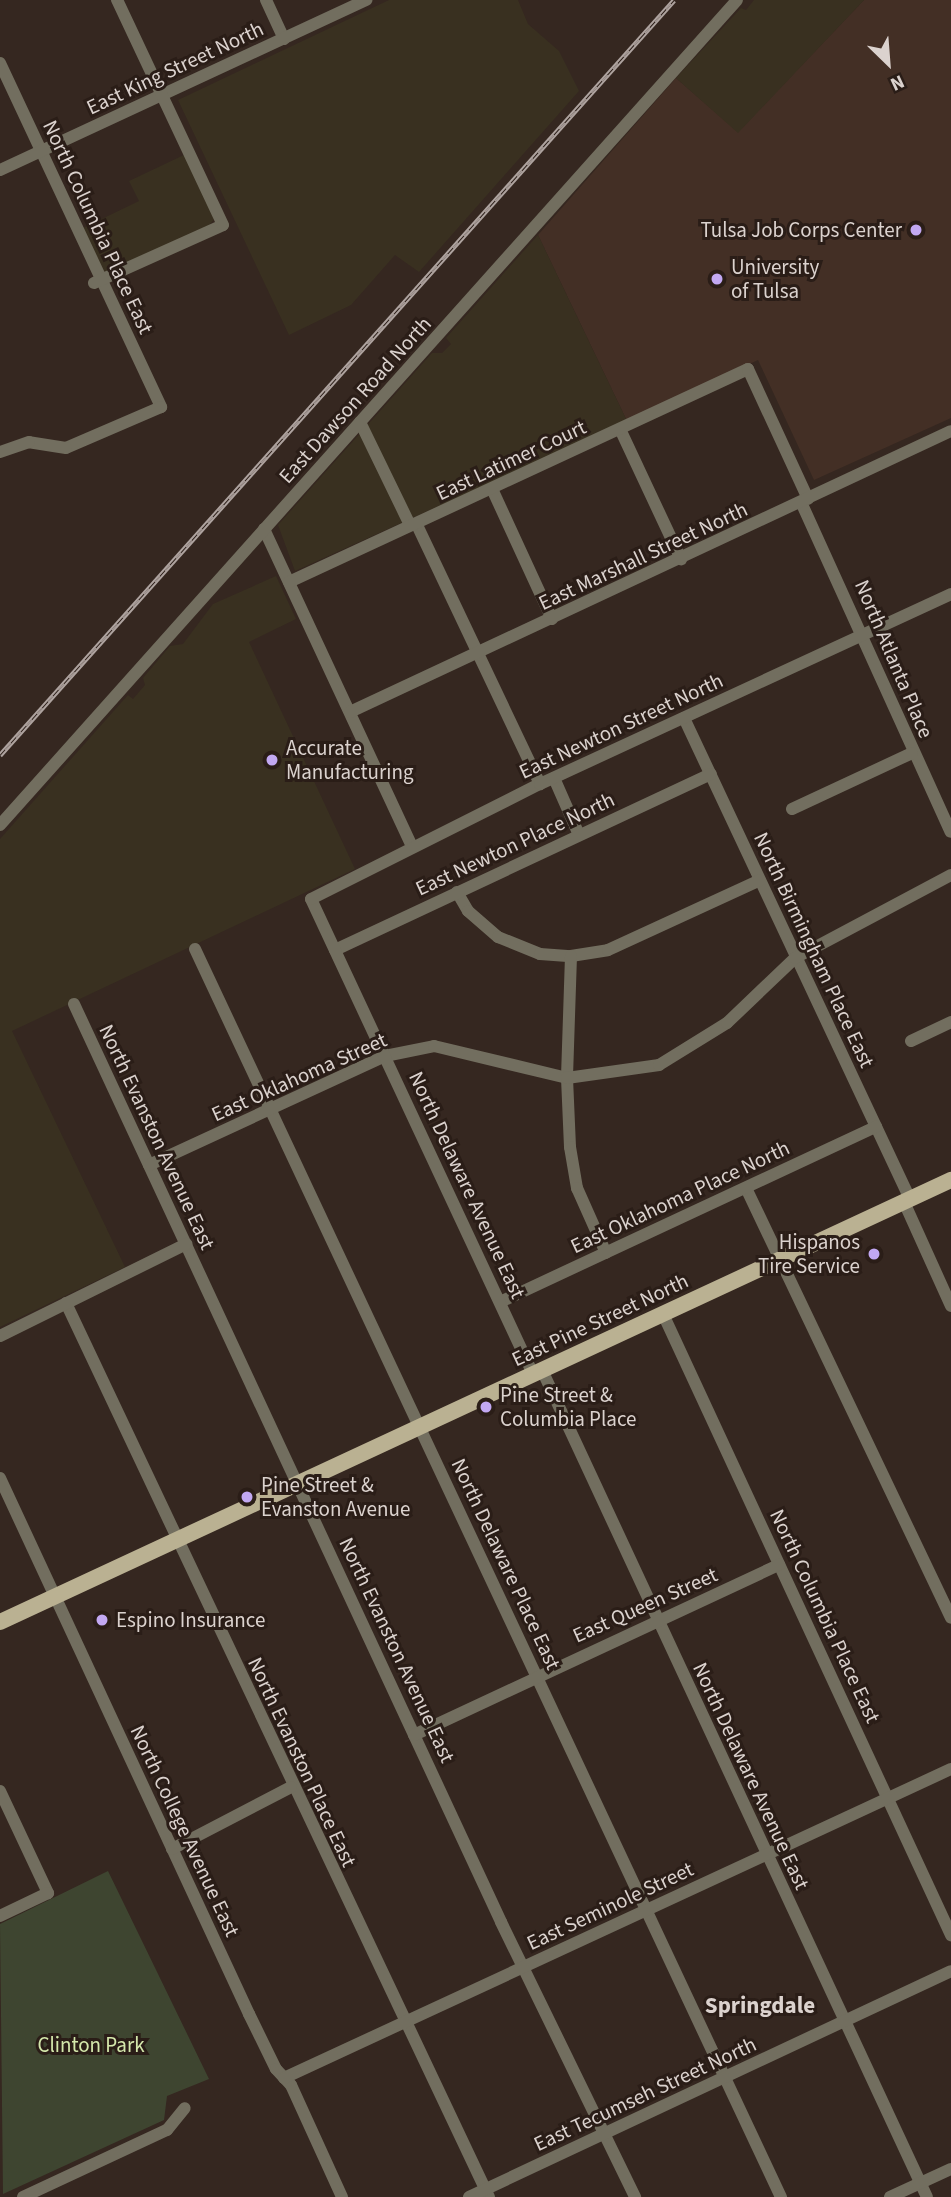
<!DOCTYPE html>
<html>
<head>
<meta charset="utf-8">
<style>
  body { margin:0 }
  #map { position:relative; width:951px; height:2197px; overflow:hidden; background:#352720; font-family:"Source Sans 3",sans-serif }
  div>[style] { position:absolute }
  .built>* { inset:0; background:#432f25 }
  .industrial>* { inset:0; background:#393020 }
  .green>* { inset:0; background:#3e4530 }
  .minor>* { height:12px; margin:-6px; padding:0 6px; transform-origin:6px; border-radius:6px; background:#726e5f }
  .major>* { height:16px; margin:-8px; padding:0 8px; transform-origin:8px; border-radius:8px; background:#bab192 }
  .rail>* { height:5px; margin-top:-2.5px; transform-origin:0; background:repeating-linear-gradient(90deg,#2a1d17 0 8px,#aea39f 0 16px); box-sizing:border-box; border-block:2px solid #aea39f }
  .dots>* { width:19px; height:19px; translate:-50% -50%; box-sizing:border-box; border:4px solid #2a1d17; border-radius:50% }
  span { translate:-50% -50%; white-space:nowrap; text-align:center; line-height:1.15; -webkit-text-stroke:6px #2a1d17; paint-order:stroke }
  .street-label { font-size:21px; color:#dbd2ce }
  .poi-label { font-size:21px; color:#dbd2ce }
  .right { translate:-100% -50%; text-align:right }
  .left { translate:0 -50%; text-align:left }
  .park-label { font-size:21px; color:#d4e7ab }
  .neighbourhood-label { font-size:23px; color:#dbd2ce; font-weight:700 }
  .north { position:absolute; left:853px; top:28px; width:70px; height:70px; -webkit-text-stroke:5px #2a1d17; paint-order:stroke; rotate:155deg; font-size:19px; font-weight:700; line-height:28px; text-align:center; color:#dbd2ce }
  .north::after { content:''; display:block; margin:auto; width:24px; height:32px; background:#dbd2ce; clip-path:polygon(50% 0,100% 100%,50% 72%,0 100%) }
</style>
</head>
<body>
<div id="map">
  <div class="built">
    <div style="clip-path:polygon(864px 0,951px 0,951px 418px,814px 480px,758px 360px,627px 421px,538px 235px,676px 78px,738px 132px)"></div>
  </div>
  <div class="industrial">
    <div style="clip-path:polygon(389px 0,518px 0,528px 24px,559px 51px,579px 91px,419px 272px,395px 255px,351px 305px,289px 335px,178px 100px)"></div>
    <div style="clip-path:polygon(754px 0,864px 0,738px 133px,676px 78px,741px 8px,746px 10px)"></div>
    <div style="clip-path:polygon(186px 154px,215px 218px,206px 229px,104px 272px,83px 228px,139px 201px,129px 181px)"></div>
    <div style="clip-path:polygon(538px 235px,627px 421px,295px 571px,278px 525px,432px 353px,442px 353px,451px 344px,446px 338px)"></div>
    <div style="clip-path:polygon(276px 576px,296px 619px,249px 642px,355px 869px,12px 1031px,125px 1267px,0 1327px,0 839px,128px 695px,133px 699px,145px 685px,143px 678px,170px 646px,183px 644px,213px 604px)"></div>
  </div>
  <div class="green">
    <div style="clip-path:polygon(108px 1871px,209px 2079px,167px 2096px,164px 2120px,3px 2194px,0 1924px)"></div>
  </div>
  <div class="minor">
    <div style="left:266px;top:0;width:43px;rotate:65.2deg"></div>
    <div style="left:0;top:63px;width:380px;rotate:64.9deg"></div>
    <div style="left:161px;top:407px;width:103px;rotate:156.7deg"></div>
    <div style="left:66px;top:448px;width:37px;rotate:-171deg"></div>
    <div style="left:29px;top:442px;width:31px;rotate:161deg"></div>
    <div style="left:0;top:170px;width:404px;rotate:-24.9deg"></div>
    <div style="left:94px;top:283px;width:141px;rotate:-24.2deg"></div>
    <div style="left:223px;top:225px;width:249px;rotate:-115.2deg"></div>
    <div style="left:360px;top:422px;width:114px;rotate:64.1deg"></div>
    <div style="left:620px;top:429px;width:144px;rotate:64.9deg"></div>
    <div style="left:493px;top:491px;width:141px;rotate:65.3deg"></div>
    <div style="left:801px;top:502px;width:362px;rotate:65.6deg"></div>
    <div style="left:417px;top:525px;width:287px;rotate:64.6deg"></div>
    <div style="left:264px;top:529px;width:350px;rotate:65deg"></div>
    <div style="left:289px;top:582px;width:506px;rotate:-24.89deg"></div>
    <div style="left:748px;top:369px;width:143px;rotate:65.2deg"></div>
    <div style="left:350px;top:712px;width:663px;rotate:-25.06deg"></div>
    <div style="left:684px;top:718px;width:531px;rotate:64.83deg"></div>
    <div style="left:554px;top:778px;width:62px;rotate:66.3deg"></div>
    <div style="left:792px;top:809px;width:132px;rotate:-25deg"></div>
    <div style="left:0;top:825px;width:1106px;rotate:-48.22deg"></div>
    <div style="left:457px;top:892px;width:22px;rotate:60deg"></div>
    <div style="left:468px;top:911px;width:40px;rotate:41deg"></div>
    <div style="left:498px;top:937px;width:45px;rotate:22deg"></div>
    <div style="left:540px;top:954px;width:31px;rotate:4deg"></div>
    <div style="left:571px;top:956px;width:37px;rotate:-9deg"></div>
    <div style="left:608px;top:950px;width:167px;rotate:-24.7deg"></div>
    <div style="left:195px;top:949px;width:1379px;rotate:64.85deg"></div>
    <div style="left:335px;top:950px;width:415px;rotate:-25.1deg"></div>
    <div style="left:571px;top:956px;width:122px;rotate:91.9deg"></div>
    <div style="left:567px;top:1078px;width:69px;rotate:87.5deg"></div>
    <div style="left:570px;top:1147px;width:42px;rotate:80.3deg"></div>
    <div style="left:577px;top:1188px;width:71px;rotate:66deg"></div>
    <div style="left:74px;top:1004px;width:1012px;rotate:65.05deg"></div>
    <div style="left:501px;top:1922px;width:306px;rotate:64deg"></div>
    <div style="left:911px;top:1041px;width:44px;rotate:-25.4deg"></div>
    <div style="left:149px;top:1165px;width:260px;rotate:-24.8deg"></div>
    <div style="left:385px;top:1056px;width:50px;rotate:-11.5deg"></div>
    <div style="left:434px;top:1046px;width:137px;rotate:13.5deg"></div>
    <div style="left:567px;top:1078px;width:93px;rotate:-8deg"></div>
    <div style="left:659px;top:1065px;width:80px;rotate:-31.7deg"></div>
    <div style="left:727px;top:1023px;width:94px;rotate:-43.7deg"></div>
    <div style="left:795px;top:958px;width:177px;rotate:-28deg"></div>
    <div style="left:746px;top:1188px;width:476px;rotate:64.5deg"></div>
    <div style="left:904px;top:1202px;width:114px;rotate:65.7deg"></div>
    <div style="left:500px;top:1302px;width:415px;rotate:-25deg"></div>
    <div style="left:66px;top:1303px;width:989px;rotate:64.68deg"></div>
    <div style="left:663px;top:1314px;width:685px;rotate:65.12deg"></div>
    <div style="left:0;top:1336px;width:208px;rotate:-26.3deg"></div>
    <div style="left:542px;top:1370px;width:912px;rotate:65.04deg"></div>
    <div style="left:533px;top:1374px;width:524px;rotate:-115.05deg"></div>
    <div style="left:311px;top:899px;width:256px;rotate:-26.7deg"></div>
    <div style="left:540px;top:784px;width:453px;rotate:-24.8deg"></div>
    <div style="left:0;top:1478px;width:591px;rotate:65.08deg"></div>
    <div style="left:249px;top:2014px;width:61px;rotate:63.9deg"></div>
    <div style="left:276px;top:2069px;width:22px;rotate:47deg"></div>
    <div style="left:291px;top:2085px;width:123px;rotate:65.5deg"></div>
    <div style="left:414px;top:1735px;width:403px;rotate:-25deg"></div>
    <div style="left:0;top:1791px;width:113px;rotate:64.8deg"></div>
    <div style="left:48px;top:1893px;width:53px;rotate:154.4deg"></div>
    <div style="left:172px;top:1849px;width:134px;rotate:-27.5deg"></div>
    <div style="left:284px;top:2078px;width:735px;rotate:-24.86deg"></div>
    <div style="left:23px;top:2197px;width:159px;rotate:-25deg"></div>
    <div style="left:167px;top:2130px;width:28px;rotate:-51deg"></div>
    <div style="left:469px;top:2197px;width:532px;rotate:-25.12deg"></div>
    <div style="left:890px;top:2197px;width:67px;rotate:-24.7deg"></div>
  </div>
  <div class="major">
    <div style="left:0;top:1622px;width:1049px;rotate:-24.93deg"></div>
  </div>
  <div class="rail">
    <div style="left:0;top:755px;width:1012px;rotate:-48.24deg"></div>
  </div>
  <div class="dots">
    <div style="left:916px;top:230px;background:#c2a8f2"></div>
    <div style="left:717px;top:279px;background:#c2a8f2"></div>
    <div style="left:272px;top:760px;background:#c2a8f2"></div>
    <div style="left:874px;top:1254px;background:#c2a8f2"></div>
    <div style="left:486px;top:1407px;background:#c2a8f2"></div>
    <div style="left:247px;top:1497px;background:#c2a8f2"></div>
    <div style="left:102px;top:1620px;background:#c2a8f2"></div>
  </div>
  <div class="street-label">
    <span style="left:175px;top:68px;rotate:-25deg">East King Street North</span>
    <span style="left:98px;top:227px;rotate:65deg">North Columbia Place East</span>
    <span style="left:355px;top:400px;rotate:-48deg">East Dawson Road North</span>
    <span style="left:511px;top:460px;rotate:-25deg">East Latimer Court</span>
    <span style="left:643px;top:556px;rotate:-25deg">East Marshall Street North</span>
    <span style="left:894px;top:659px;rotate:67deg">North Atlanta Place</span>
    <span style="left:621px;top:726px;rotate:-25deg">East Newton Street North</span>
    <span style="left:515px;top:844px;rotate:-25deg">East Newton Place North</span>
    <span style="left:814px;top:950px;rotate:65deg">North Birmingham Place East</span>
    <span style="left:299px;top:1077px;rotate:-24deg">East Oklahoma Street</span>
    <span style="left:157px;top:1137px;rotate:65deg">North Evanston Avenue East</span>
    <span style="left:467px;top:1185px;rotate:65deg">North Delaware Avenue East</span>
    <span style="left:680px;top:1197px;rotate:-25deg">East Oklahoma Place North</span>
    <span style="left:600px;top:1320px;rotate:-25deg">East Pine Street North</span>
    <span style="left:506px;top:1564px;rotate:65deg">North Delaware Place East</span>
    <span style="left:645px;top:1605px;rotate:-24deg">East Queen Street</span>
    <span style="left:825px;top:1616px;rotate:65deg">North Columbia Place East</span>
    <span style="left:397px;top:1650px;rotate:65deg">North Evanston Avenue East</span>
    <span style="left:302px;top:1762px;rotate:65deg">North Evanston Place East</span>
    <span style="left:751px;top:1776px;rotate:65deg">North Delaware Avenue East</span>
    <span style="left:185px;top:1831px;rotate:65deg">North College Avenue East</span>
    <span style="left:610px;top:1906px;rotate:-25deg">East Seminole Street</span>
    <span style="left:645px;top:2094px;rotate:-25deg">East Tecumseh Street North</span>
  </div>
  <div class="poi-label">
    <span class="right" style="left:902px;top:230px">Tulsa Job Corps Center</span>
    <span class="left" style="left:731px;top:279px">University<br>of Tulsa</span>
    <span class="left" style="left:286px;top:760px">Accurate<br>Manufacturing</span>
    <span class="right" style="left:860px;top:1254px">Hispanos<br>Tire Service</span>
    <span class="left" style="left:500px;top:1407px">Pine Street &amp;<br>Columbia Place</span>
    <span class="left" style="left:261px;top:1497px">Pine Street &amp;<br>Evanston Avenue</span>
    <span class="left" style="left:116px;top:1620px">Espino Insurance</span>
  </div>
  <div class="park-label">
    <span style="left:91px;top:2045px">Clinton Park</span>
  </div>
  <div class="neighbourhood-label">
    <span style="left:760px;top:2006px">Springdale</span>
  </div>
  <div class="north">N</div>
</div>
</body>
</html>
